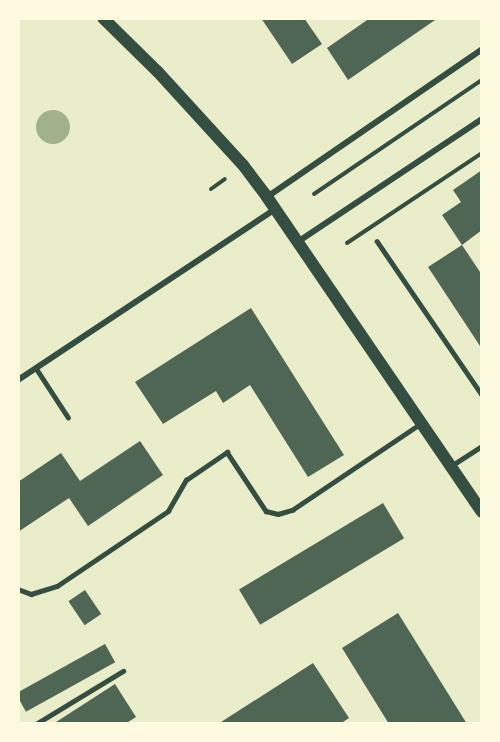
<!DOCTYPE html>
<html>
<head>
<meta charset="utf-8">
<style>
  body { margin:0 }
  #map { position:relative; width:500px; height:742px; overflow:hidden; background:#e9edc9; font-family:"Noto Sans",sans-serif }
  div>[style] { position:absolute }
  .water>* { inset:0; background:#a3b18a }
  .round { border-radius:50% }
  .building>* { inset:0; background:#4f6655; transform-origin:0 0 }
  .path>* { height:4px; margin:-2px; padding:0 2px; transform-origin:2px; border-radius:2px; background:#344e41 }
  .service>* { height:4.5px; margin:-2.25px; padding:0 2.25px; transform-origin:2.25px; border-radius:2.25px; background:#344e41 }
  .minor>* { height:6px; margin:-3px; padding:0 3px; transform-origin:3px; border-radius:3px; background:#344e41 }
  .secondary>* { height:12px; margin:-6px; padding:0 6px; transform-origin:6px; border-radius:6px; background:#344e41 }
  span { translate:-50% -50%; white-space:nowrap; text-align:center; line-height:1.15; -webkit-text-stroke:4.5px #fefae0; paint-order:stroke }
  .frame { position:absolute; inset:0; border:20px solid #fefae0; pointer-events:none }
</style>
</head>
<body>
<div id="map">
  <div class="water">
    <div class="round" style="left:36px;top:110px;width:34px;height:34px"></div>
  </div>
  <div class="building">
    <div style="clip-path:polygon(261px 18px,304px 18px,322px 44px,292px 64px)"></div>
    <div style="clip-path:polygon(370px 18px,438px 18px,348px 80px,327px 48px)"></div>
    <div style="clip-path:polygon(482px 170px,482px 230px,462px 245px,442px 215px,461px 202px,453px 190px)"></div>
    <div style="clip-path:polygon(462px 245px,482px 275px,482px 349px,428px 267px)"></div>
    <div style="clip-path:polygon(251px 308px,344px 455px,308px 477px,250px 385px,223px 403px,216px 391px,163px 424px,135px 382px)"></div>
    <div style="clip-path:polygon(140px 441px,163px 475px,88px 526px,69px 498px,18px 532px,18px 482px,61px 453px,80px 481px)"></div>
    <div style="left:383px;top:503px;width:41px;height:168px;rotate:59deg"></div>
    <div style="left:85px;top:590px;width:29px;height:20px;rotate:56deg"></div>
    <div style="clip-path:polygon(398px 613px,467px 724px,389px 724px,342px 648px)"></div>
    <div style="left:105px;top:644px;width:21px;height:102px;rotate:61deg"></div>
    <div style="clip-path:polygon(313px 663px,349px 718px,340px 724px,218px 724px)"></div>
    <div style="clip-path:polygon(115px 684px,136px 717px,125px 724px,53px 724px)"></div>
  </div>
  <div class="path">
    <div style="left:211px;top:189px;width:17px;rotate:-36deg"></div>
    <div style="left:314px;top:194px;width:203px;rotate:-34.2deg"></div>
    <div style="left:347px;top:243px;width:162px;rotate:-33.7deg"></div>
  </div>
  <div class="service">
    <div style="left:377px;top:241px;width:186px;rotate:55.7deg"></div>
    <div style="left:36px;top:368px;width:59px;rotate:56.9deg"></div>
    <div style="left:451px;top:466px;width:37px;rotate:-33deg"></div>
    <div style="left:18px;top:589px;width:14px;rotate:21deg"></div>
    <div style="left:31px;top:594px;width:27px;rotate:-17deg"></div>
    <div style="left:57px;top:586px;width:134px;rotate:-34deg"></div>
    <div style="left:168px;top:511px;width:36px;rotate:-60deg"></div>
    <div style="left:186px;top:480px;width:50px;rotate:-34.3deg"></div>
    <div style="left:227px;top:452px;width:71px;rotate:56.5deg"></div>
    <div style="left:266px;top:511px;width:12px;rotate:14deg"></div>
    <div style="left:278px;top:514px;width:15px;rotate:-16deg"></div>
    <div style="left:292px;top:510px;width:154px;rotate:-33.9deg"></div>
    <div style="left:36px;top:724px;width:102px;rotate:-31.3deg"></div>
  </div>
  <div class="minor">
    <div style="left:267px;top:197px;width:261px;rotate:-34.5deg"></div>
    <div style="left:299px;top:241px;width:220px;rotate:-33.7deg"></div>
    <div style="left:18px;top:380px;width:309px;rotate:-33.6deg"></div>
  </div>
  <div class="secondary">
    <div style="left:103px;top:18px;width:77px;rotate:44.5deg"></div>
    <div style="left:158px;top:72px;width:126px;rotate:47.6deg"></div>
    <div style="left:243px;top:165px;width:40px;rotate:53deg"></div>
    <div style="left:267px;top:197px;width:381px;rotate:55.7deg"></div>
  </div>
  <div class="frame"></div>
</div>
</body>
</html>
